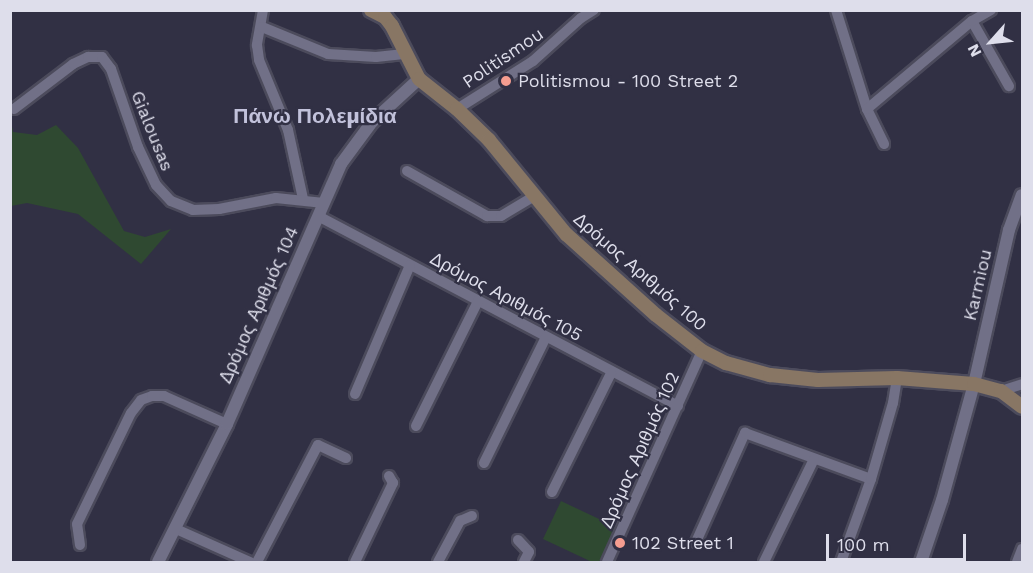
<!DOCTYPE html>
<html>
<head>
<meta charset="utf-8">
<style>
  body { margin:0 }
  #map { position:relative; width:1033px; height:573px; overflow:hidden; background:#313044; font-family:"Work Sans",sans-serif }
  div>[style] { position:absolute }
  .green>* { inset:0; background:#2f4931 }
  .roads { filter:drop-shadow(2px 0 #4c4b5c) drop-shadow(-2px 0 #4c4b5c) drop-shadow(0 2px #4c4b5c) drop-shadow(0 -2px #4c4b5c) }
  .minor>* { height:10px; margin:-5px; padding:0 5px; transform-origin:5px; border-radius:5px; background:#717087 }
  .tertiary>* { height:12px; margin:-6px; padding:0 6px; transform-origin:6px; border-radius:6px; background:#717087 }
  .secondary>* { height:14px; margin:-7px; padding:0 7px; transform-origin:7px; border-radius:7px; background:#887664 }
  .dots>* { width:16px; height:16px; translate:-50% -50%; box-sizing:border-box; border:3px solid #313044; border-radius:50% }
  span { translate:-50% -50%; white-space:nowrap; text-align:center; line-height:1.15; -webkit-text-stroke:4.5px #313044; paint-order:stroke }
  .street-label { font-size:18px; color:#dedeeb }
  .poi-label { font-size:18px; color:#dedeeb }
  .left { translate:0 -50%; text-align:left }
  .quarter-label { font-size:21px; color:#c2c2db; font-weight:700 }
  .frame { position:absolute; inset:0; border:12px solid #dedeeb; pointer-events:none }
  .north { position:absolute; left:961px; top:12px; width:60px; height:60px; -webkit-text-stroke:4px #313044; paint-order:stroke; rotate:243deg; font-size:16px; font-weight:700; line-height:24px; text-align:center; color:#dedeeb }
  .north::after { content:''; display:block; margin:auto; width:21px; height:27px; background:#dedeeb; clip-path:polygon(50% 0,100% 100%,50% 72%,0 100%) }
  .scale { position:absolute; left:826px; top:534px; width:140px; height:27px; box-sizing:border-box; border:3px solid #dedeeb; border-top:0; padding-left:8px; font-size:18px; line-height:21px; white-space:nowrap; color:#dedeeb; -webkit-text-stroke:4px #313044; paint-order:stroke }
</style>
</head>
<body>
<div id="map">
  <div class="green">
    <div style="clip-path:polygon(11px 121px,13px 132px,37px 135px,56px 125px,78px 148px,124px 231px,145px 237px,171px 229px,141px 264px,78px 214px,27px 203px,11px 206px)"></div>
    <div style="clip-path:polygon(561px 501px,616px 527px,599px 562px,592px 562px,543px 539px)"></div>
  </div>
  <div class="roads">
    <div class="minor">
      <div style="left:263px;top:10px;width:36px;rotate:100deg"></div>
      <div style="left:257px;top:45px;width:15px;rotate:82deg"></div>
      <div style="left:259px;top:60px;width:76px;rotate:67.5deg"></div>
      <div style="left:288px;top:130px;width:71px;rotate:77.7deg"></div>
      <div style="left:836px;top:10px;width:104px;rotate:72.6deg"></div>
      <div style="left:867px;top:109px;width:39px;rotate:64deg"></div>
      <div style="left:972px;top:21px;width:75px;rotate:60.4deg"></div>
      <div style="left:262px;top:27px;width:71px;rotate:22.2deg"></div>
      <div style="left:328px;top:54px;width:48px;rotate:3.6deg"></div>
      <div style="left:376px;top:57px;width:28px;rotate:-6deg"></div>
      <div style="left:14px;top:109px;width:74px;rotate:-37.3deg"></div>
      <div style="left:73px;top:64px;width:17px;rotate:-25deg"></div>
      <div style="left:88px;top:57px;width:14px"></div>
      <div style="left:102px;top:57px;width:15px;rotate:53deg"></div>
      <div style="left:111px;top:69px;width:83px;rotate:70.9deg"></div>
      <div style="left:138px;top:147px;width:42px;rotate:64.7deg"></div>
      <div style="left:156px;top:185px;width:22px;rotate:47deg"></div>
      <div style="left:171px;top:201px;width:24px;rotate:22deg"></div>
      <div style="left:193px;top:210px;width:26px;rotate:-2deg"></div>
      <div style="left:219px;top:209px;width:58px;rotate:-10.9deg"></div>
      <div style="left:276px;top:198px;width:48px;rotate:5.9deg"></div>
      <div style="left:457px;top:109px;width:90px;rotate:-32.3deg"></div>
      <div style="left:533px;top:61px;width:64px;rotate:-41.9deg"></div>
      <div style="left:581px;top:18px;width:15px;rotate:-32deg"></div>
      <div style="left:867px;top:109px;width:137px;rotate:-40deg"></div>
      <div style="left:972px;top:21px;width:22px;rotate:-30deg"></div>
      <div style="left:407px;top:171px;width:92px;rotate:29.4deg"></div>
      <div style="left:487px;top:216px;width:14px"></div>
      <div style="left:501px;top:216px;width:39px;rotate:-31deg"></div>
      <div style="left:318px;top:216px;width:407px;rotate:27.8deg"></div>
      <div style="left:1001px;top:391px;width:22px;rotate:-18deg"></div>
      <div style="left:355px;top:394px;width:140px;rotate:-66.9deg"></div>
      <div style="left:416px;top:426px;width:140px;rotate:-63.6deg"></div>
      <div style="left:484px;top:463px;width:140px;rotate:-63.8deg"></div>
      <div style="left:552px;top:492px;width:133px;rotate:-63.6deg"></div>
      <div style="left:176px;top:529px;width:81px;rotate:24deg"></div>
      <div style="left:518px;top:540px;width:16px;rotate:47deg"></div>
      <div style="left:529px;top:552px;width:11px;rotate:117deg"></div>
      <div style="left:696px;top:542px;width:120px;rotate:-65.8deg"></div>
      <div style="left:745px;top:433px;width:134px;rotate:20.1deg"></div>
      <div style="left:80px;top:545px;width:21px;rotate:-98deg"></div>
      <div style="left:77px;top:524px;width:123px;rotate:-64.1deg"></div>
      <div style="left:131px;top:413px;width:16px;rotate:-52deg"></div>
      <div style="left:141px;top:400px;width:12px;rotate:-20deg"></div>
      <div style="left:152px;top:396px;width:12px"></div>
      <div style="left:164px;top:396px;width:69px;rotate:24deg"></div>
      <div style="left:257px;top:562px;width:132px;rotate:-62.5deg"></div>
      <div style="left:318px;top:445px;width:31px;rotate:25deg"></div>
      <div style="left:355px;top:562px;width:88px;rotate:-64.3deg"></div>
      <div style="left:393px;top:483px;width:8px;rotate:-120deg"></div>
      <div style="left:438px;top:562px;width:47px;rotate:-61.8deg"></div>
      <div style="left:460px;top:521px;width:13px;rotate:-23deg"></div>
      <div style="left:607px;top:562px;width:231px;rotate:-65.8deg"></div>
      <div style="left:764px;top:562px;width:114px;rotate:-64.1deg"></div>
      <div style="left:841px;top:562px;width:88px;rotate:-70.1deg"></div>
      <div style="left:871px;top:479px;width:79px;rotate:-73.9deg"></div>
      <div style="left:893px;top:403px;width:25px;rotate:-81deg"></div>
      <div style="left:1017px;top:562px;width:14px;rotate:-69deg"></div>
    </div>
    <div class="tertiary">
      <div style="left:158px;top:562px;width:154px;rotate:-63.4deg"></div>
      <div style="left:227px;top:424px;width:284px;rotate:-66.3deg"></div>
      <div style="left:341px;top:164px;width:52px;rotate:-53.6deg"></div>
      <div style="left:372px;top:122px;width:64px;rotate:-42.5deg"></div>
      <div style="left:921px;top:562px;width:65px;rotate:-71.3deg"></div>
      <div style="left:942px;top:500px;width:120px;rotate:-74.6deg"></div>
      <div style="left:974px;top:384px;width:158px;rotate:-77.2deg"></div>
      <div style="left:1009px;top:230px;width:37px;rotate:-70deg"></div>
    </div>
    <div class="secondary">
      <div style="left:371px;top:10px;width:16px;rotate:27deg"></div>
      <div style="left:385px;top:17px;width:11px;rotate:52deg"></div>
      <div style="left:392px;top:26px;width:59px;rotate:63deg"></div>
      <div style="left:419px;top:79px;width:48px;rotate:38.3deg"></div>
      <div style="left:457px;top:109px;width:45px;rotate:44.1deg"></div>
      <div style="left:489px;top:140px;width:122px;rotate:50.7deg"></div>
      <div style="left:566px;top:234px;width:121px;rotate:42deg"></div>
      <div style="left:656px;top:315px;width:58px;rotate:38deg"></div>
      <div style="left:702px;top:351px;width:27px;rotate:27deg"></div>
      <div style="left:726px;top:363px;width:46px;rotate:15.3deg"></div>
      <div style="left:770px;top:375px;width:48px;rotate:5.9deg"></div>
      <div style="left:818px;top:380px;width:79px;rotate:-1.5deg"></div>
      <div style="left:897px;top:378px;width:77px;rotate:4.5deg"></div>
      <div style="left:974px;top:384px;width:28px;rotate:15deg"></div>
      <div style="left:1001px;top:391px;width:26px;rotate:37deg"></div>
    </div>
  </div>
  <div class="dots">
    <div style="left:506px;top:81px;background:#f59d90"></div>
    <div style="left:620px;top:543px;background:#f59d90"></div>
  </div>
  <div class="street-label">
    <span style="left:503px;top:58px;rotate:-34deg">Politismou</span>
    <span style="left:152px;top:131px;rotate:68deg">Gialousas</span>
    <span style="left:640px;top:272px;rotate:41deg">Δρόμος Αριθμός 100</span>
    <span style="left:978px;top:285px;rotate:-77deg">Karmiou</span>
    <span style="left:506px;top:297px;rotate:28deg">Δρόμος Αριθμός 105</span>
    <span style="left:259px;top:305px;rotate:-66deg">Δρόμος Αριθμός 104</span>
    <span style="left:640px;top:450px;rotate:-66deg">Δρόμος Αριθμός 102</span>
  </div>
  <div class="poi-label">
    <span class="left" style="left:518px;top:81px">Politismou - 100 Street 2</span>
    <span class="left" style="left:632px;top:543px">102 Street 1</span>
  </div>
  <div class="quarter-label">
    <span style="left:315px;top:116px">Πάνω Πολεμίδια</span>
  </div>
  <div class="frame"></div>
  <div class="north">N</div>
  <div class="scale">100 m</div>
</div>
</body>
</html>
